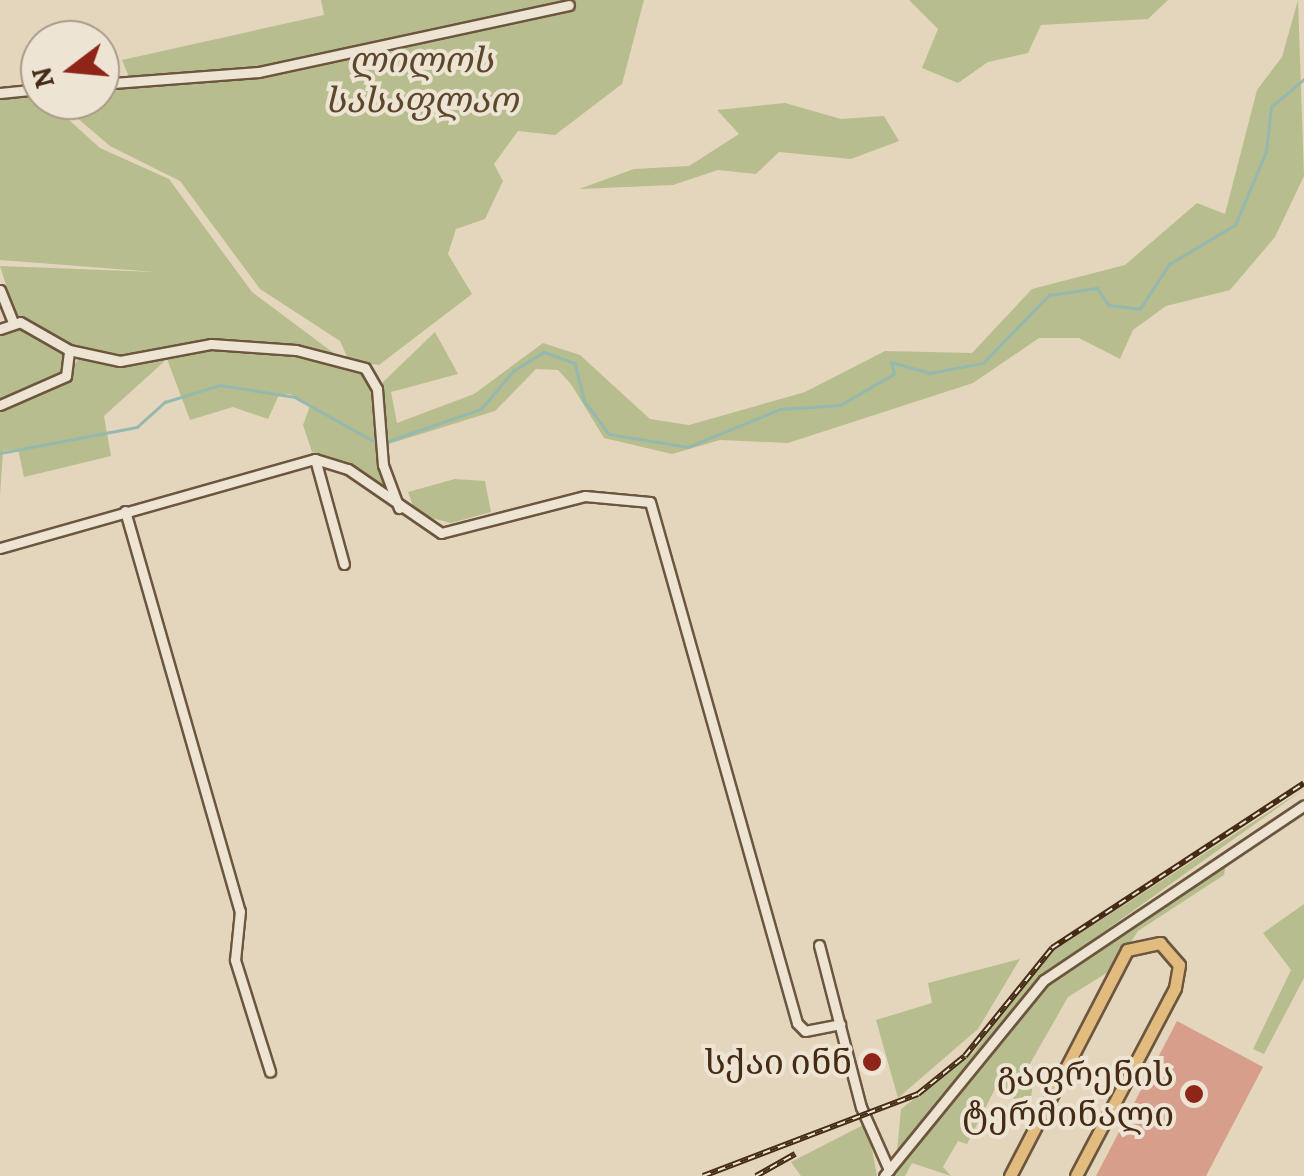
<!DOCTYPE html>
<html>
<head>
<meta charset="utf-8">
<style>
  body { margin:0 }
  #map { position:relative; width:1304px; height:1176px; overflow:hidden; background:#e3d6bd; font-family:Alegreya,"Noto Serif Georgian",serif }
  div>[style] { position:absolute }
  .green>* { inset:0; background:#b8bd8e }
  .stream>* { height:2.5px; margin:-1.25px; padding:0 1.25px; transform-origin:1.25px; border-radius:1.25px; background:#95b9af }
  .building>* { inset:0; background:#d69e8b }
  .roads { filter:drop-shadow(2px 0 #6c563e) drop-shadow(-2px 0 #6c563e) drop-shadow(0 2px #6c563e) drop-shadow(0 -2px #6c563e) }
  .minor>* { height:9px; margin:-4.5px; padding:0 4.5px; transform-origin:4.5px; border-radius:4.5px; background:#ede4d4 }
  .major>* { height:11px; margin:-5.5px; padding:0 5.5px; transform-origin:5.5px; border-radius:5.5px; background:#e2bb7e }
  .rail>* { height:6px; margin-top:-3px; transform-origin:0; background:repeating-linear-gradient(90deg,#ede4d4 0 8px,#452b14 0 16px); box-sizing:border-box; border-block:2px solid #452b14 }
  .dots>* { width:28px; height:28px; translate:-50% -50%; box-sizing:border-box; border:5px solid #ede4d4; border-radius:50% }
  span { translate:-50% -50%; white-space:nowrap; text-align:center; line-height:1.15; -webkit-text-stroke:8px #ede4d4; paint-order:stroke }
  .park-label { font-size:35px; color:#5c482c; font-style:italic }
  .poi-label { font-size:35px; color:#452b14 }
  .right { translate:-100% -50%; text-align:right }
  .north { position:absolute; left:20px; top:20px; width:100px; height:100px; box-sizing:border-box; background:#ede4d4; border:2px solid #aa9a87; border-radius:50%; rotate:254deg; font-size:28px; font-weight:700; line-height:40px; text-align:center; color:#452b14 }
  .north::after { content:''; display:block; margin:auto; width:35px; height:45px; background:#8f2418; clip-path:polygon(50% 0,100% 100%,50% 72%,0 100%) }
</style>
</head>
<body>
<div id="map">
  <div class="green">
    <div style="clip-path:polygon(321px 0,644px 0,622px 84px,555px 135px,518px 131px,494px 164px,503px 181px,485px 219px,456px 229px,448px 254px,472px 294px,379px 365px,349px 361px,340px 341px,260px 289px,180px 181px,110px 146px,56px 100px,100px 100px,100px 87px,310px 66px,307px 55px,255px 69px,129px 77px,122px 60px,324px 15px)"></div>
    <div style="clip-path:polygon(909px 0,1168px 0,1148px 19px,1041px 25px,1028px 53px,988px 62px,958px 83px,922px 68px,938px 29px)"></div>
    <div style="clip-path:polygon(1298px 0,1304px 176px,1275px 237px,1230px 290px,1166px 306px,1133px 330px,1120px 359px,1079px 338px,1039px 338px,973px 383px,788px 443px,720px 440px,672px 454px,604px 438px,571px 384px,558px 370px,536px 369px,495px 411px,382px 446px,383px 382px,435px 332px,458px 374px,391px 392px,397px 423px,474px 394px,543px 343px,580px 355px,650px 419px,689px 425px,805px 392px,885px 351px,972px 353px,1032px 289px,1125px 265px,1197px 203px,1225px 214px,1257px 90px,1282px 57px)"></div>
    <div style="clip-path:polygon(38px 92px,100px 148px,169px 179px,252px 292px,343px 360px,210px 341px,119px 359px,77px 350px,16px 317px,0 266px,156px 272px,0 260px,0 96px)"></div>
    <div style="clip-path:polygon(785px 103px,841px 119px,884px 116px,899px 141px,851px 159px,779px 152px,756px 174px,718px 170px,673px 185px,579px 189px,634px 169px,689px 166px,739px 134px,717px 110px)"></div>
    <div style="clip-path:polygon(20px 324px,66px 353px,64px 375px,0 402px,0 333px)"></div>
    <div style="clip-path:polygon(208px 346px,296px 352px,363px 370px,375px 390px,376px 447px,391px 497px,349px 464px,312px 452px,303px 425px,310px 406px,290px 394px,279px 395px,268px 419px,233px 407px,190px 420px,167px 359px,104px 416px,111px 456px,24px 477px,18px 449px,3px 451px,0 496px,0 408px,57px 388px,80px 357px,120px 364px)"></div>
    <div style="clip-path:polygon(455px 479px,485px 481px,491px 512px,451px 523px,416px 514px,408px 492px)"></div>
    <div style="clip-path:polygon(1304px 789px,1036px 980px,897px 1151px,901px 1109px,973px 1053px,1045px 956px)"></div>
    <div style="clip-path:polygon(1226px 864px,1224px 875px,1138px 931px,1113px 969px,1068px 997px,1023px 1076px,1033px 1082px,1030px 1107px,995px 1089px,967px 1144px,958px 1141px,943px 1167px,951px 1176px,912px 1163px,905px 1176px,889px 1176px,1042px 988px)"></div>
    <div style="clip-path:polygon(1304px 904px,1304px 978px,1264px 1054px,1253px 1049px,1291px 970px,1263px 933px)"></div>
    <div style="clip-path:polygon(1020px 959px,978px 1029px,898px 1098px,876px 1020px,932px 1003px,928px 983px)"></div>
    <div style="clip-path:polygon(867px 1123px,877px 1176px,801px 1176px,791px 1162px)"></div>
  </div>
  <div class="stream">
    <div style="left:385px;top:442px;width:102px;rotate:-19deg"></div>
    <div style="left:481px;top:409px;width:50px;rotate:-49.9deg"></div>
    <div style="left:513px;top:371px;width:36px;rotate:-32deg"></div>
    <div style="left:544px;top:352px;width:33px;rotate:20deg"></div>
    <div style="left:575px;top:363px;width:38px;rotate:76deg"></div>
    <div style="left:584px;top:400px;width:42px;rotate:53.7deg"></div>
    <div style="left:609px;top:434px;width:80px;rotate:9.3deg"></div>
    <div style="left:688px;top:447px;width:100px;rotate:-22.4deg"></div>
    <div style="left:780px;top:409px;width:60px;rotate:-3.8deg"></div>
    <div style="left:840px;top:405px;width:62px;rotate:-29.9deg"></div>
    <div style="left:894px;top:374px;width:12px;rotate:-104deg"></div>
    <div style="left:891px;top:362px;width:41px;rotate:15.8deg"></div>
    <div style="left:930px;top:373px;width:54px;rotate:-10.7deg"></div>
    <div style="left:983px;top:363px;width:95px;rotate:-45.9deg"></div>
    <div style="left:1049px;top:295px;width:49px;rotate:-8.3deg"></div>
    <div style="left:1097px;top:288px;width:21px;rotate:55deg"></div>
    <div style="left:1109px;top:305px;width:31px;rotate:7deg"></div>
    <div style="left:1140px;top:309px;width:54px;rotate:-57.2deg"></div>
    <div style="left:1169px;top:264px;width:77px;rotate:-30.6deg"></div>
    <div style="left:1235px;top:225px;width:79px;rotate:-67deg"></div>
    <div style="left:1266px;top:152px;width:45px;rotate:-83.7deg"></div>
    <div style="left:1271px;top:107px;width:43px;rotate:-40.3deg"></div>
    <div style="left:0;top:453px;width:139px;rotate:-10.7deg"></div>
    <div style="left:137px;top:427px;width:38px;rotate:-42deg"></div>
    <div style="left:165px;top:402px;width:58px;rotate:-17.2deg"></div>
    <div style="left:220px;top:385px;width:76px;rotate:9.1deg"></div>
    <div style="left:295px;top:397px;width:94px;rotate:29.3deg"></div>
  </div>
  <div class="building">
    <div style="clip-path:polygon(1177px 1021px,1263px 1067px,1206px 1176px,1096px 1176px)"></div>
  </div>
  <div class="roads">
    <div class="minor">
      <div style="left:100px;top:84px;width:159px;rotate:-4.3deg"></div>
      <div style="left:259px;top:72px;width:317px;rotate:-12.2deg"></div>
      <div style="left:0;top:93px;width:40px;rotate:-5.7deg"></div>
      <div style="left:0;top:290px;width:35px;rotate:68deg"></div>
      <div style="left:0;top:329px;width:21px;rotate:-19deg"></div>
      <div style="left:20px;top:322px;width:56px;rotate:29.7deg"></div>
      <div style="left:69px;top:350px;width:52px;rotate:12.2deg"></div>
      <div style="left:120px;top:361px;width:93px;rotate:-10.6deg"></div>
      <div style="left:211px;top:344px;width:85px;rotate:4deg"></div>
      <div style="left:296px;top:350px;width:71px;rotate:14.6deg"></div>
      <div style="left:365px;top:368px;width:24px;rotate:60deg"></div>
      <div style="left:377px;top:389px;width:76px;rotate:85.5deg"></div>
      <div style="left:383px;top:465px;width:46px;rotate:69.6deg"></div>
      <div style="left:0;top:405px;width:72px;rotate:-23.7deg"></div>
      <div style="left:66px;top:376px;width:26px;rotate:-83deg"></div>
      <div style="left:315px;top:459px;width:109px;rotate:74.6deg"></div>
      <div style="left:125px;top:511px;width:416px;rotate:74deg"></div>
      <div style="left:240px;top:911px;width:49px;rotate:95.8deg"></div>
      <div style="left:235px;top:960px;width:117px;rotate:72.6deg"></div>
      <div style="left:0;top:548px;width:327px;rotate:-15.8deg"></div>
      <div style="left:315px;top:459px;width:34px;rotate:17deg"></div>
      <div style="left:348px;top:469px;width:113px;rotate:34.5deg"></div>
      <div style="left:441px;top:533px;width:149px;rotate:-14.4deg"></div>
      <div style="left:585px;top:496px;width:65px;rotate:5.3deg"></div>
      <div style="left:650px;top:502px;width:541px;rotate:74.24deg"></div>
      <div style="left:797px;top:1023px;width:11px;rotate:45deg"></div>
      <div style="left:805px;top:1031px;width:36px;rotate:-11deg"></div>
      <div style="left:819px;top:945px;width:167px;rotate:75.5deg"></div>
      <div style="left:861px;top:1107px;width:69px;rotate:66deg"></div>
      <div style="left:884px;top:1176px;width:253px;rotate:-50.8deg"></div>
      <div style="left:1044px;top:980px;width:313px;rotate:-33.9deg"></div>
    </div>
    <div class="major">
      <div style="left:1010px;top:1176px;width:254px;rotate:-62.6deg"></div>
      <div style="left:1127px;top:950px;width:34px;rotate:-12deg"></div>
      <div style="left:1160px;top:943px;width:29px;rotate:49deg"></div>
      <div style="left:1179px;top:965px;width:23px;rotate:100deg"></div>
      <div style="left:1175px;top:988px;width:212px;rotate:117.8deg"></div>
    </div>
  </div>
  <div class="rail">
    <div style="left:703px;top:1176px;width:230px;rotate:-20.9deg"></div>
    <div style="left:918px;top:1094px;width:60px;rotate:-39deg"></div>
    <div style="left:965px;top:1056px;width:139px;rotate:-51.1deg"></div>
    <div style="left:1052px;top:948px;width:301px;rotate:-33.2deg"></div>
    <div style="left:756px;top:1176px;width:45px;rotate:-29.4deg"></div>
  </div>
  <div class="dots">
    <div style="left:872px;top:1062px;background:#8f2418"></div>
    <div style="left:1194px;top:1094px;background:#8f2418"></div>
  </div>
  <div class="park-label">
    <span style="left:421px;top:80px">ლილოს<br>სასაფლაო</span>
  </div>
  <div class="poi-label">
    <span class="right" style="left:852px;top:1062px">სქაი ინნ</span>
    <span class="right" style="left:1174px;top:1094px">გაფრენის<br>ტერმინალი</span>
  </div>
  <div class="north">N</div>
</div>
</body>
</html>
